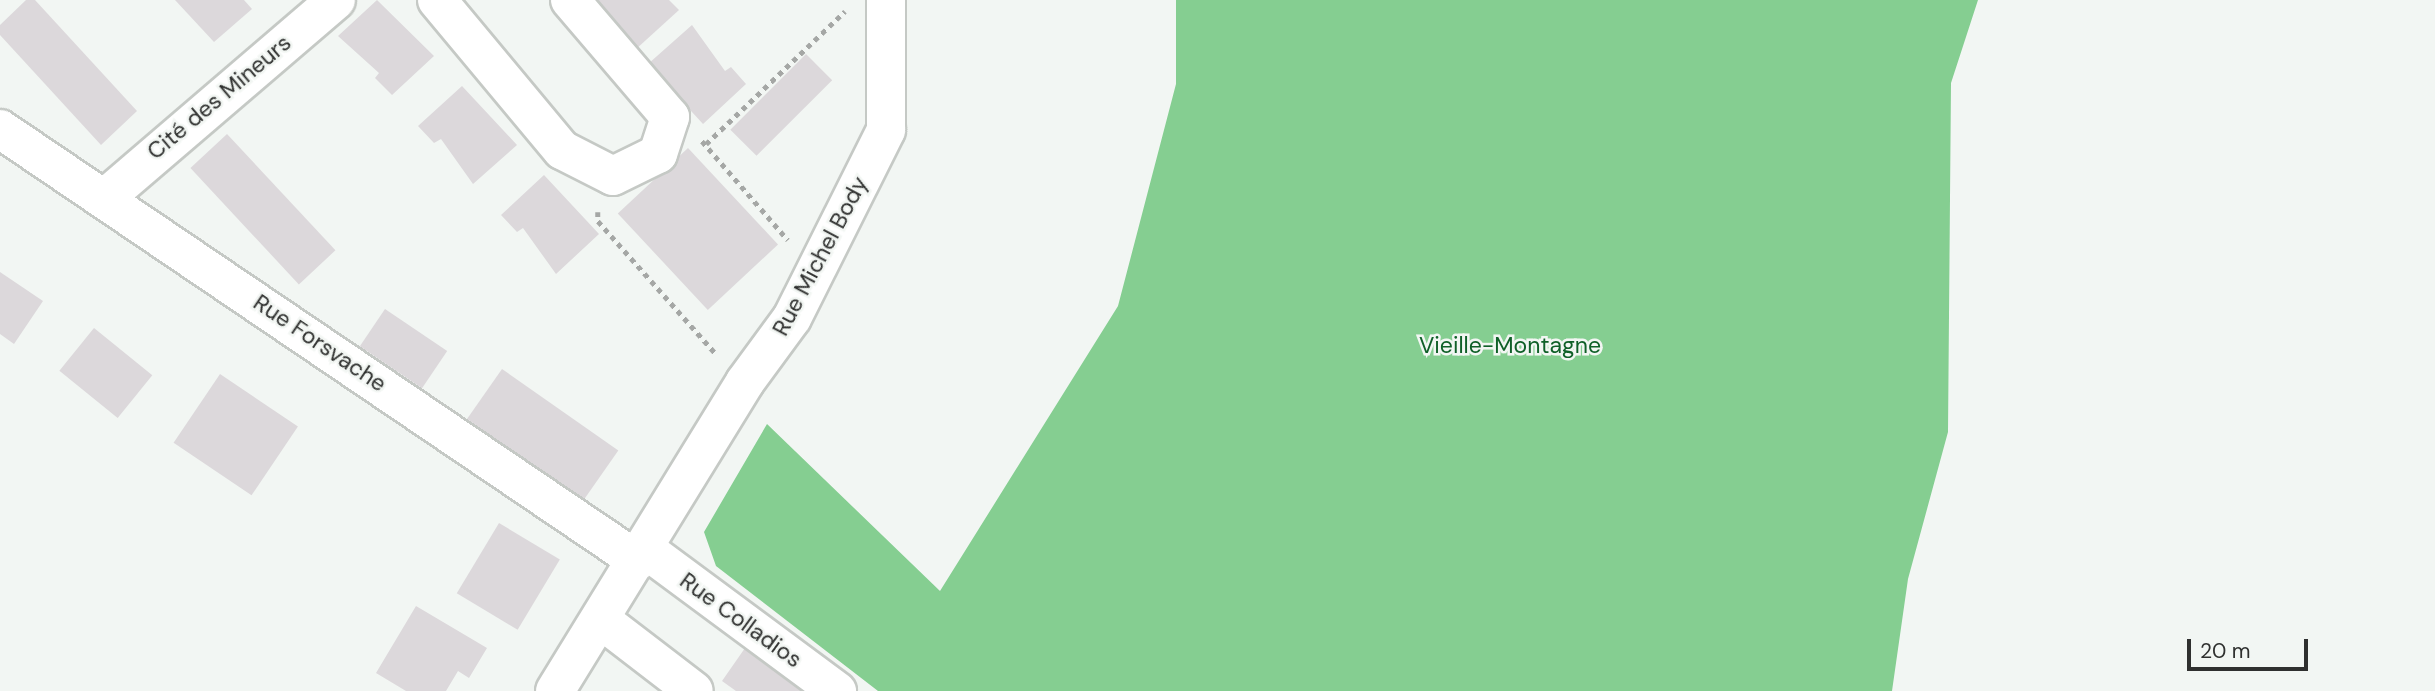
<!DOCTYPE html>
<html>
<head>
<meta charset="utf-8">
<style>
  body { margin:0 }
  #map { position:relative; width:2435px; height:691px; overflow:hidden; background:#f2f6f3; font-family:"DM Sans",sans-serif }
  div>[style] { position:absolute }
  .forest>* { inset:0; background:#85ce91 }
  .building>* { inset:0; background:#dcd8db; transform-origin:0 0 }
  .path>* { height:4.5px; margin-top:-2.25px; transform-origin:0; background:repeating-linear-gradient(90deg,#a5a7a5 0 5px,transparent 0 10px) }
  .roads { filter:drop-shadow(2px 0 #c5c9c5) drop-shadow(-2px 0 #c5c9c5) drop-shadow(0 2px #c5c9c5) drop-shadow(0 -2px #c5c9c5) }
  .minor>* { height:38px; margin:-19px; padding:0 19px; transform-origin:19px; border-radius:19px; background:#fff }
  span { translate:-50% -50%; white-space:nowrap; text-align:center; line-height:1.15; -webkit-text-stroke:5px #f2f6f3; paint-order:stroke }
  .street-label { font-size:23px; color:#2f302f }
  .park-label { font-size:23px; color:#0f6028 }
  .scale { position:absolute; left:2187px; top:639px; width:121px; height:32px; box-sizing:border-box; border:4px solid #2f302f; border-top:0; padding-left:9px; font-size:21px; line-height:24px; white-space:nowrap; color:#2f302f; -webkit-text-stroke:5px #f2f6f3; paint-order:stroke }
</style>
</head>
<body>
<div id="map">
  <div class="forest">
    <div style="clip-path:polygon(1176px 0,1978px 0,1951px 83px,1948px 432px,1908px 579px,1892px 691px,878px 691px,716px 566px,704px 532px,767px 424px,940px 591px,1118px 306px,1176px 84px)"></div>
  </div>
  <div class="building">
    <div style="clip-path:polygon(26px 0,35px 0,137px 111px,101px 145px,0 35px,0 25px)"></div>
    <div style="clip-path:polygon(175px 0,244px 0,252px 9px,214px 42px)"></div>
    <div style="clip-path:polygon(377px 0,434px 56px,392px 95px,375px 78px,379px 73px,338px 36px)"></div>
    <div style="clip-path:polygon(589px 0,669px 0,679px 10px,635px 50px)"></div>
    <div style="clip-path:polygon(692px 25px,725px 71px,731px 67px,746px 84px,703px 124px,648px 64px)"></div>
    <div style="left:806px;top:54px;width:37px;height:107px;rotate:45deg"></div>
    <div style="clip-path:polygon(462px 86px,517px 145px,473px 184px,441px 139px,434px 143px,418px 126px)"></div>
    <div style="left:227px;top:134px;width:159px;height:50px;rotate:47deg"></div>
    <div style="left:688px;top:148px;width:132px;height:96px;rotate:47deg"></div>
    <div style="clip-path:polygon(544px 175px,599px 234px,556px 274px,523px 228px,517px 232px,501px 215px)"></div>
    <div style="clip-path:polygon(0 272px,43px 301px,14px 344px,0 334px)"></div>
    <div style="left:385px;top:309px;width:75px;height:45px;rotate:34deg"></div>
    <div style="left:94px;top:328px;width:75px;height:55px;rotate:39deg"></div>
    <div style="left:502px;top:369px;width:142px;height:61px;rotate:35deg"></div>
    <div style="left:220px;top:374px;width:94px;height:83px;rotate:34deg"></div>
    <div style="left:499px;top:523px;width:71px;height:82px;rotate:31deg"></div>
    <div style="clip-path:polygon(416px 606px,487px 648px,469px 678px,458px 671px,446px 691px,406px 691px,376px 673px)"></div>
    <div style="clip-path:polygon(745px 648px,784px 674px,812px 691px,736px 691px,722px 681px)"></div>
  </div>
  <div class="path">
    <div style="left:702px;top:141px;width:131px;rotate:49deg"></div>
    <div style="left:706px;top:144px;width:192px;rotate:-43.7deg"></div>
    <div style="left:598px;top:212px;width:9px;rotate:90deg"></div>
    <div style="left:598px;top:221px;width:178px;rotate:48.4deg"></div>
  </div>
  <div class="roads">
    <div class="minor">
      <div style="left:437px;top:0;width:195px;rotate:50.2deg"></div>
      <div style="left:562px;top:150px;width:57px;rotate:27deg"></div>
      <div style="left:613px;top:176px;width:50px;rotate:-26.1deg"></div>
      <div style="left:658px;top:154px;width:39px;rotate:-72deg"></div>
      <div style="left:670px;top:117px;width:154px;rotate:-130.5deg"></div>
      <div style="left:0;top:129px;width:770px;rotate:34.1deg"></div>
      <div style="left:105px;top:198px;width:304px;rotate:-40.6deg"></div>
      <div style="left:645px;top:549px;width:239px;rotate:36.5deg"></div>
      <div style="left:600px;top:619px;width:118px;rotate:37.5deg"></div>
      <div style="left:555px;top:691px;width:363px;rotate:-58.4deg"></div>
      <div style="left:745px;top:382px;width:79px;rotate:-53.7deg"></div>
      <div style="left:792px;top:318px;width:210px;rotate:-63.4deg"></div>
      <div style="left:886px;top:130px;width:130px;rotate:-90deg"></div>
    </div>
  </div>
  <div class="street-label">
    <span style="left:219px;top:97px;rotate:-40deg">Cité des Mineurs</span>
    <span style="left:820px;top:256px;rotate:-62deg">Rue Michel Body</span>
    <span style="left:320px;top:343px;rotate:34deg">Rue Forsvache</span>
    <span style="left:741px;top:620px;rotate:36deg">Rue Colladios</span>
  </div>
  <div class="park-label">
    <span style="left:1510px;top:345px">Vieille-Montagne</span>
  </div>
  <div class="scale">20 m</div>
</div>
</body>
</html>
